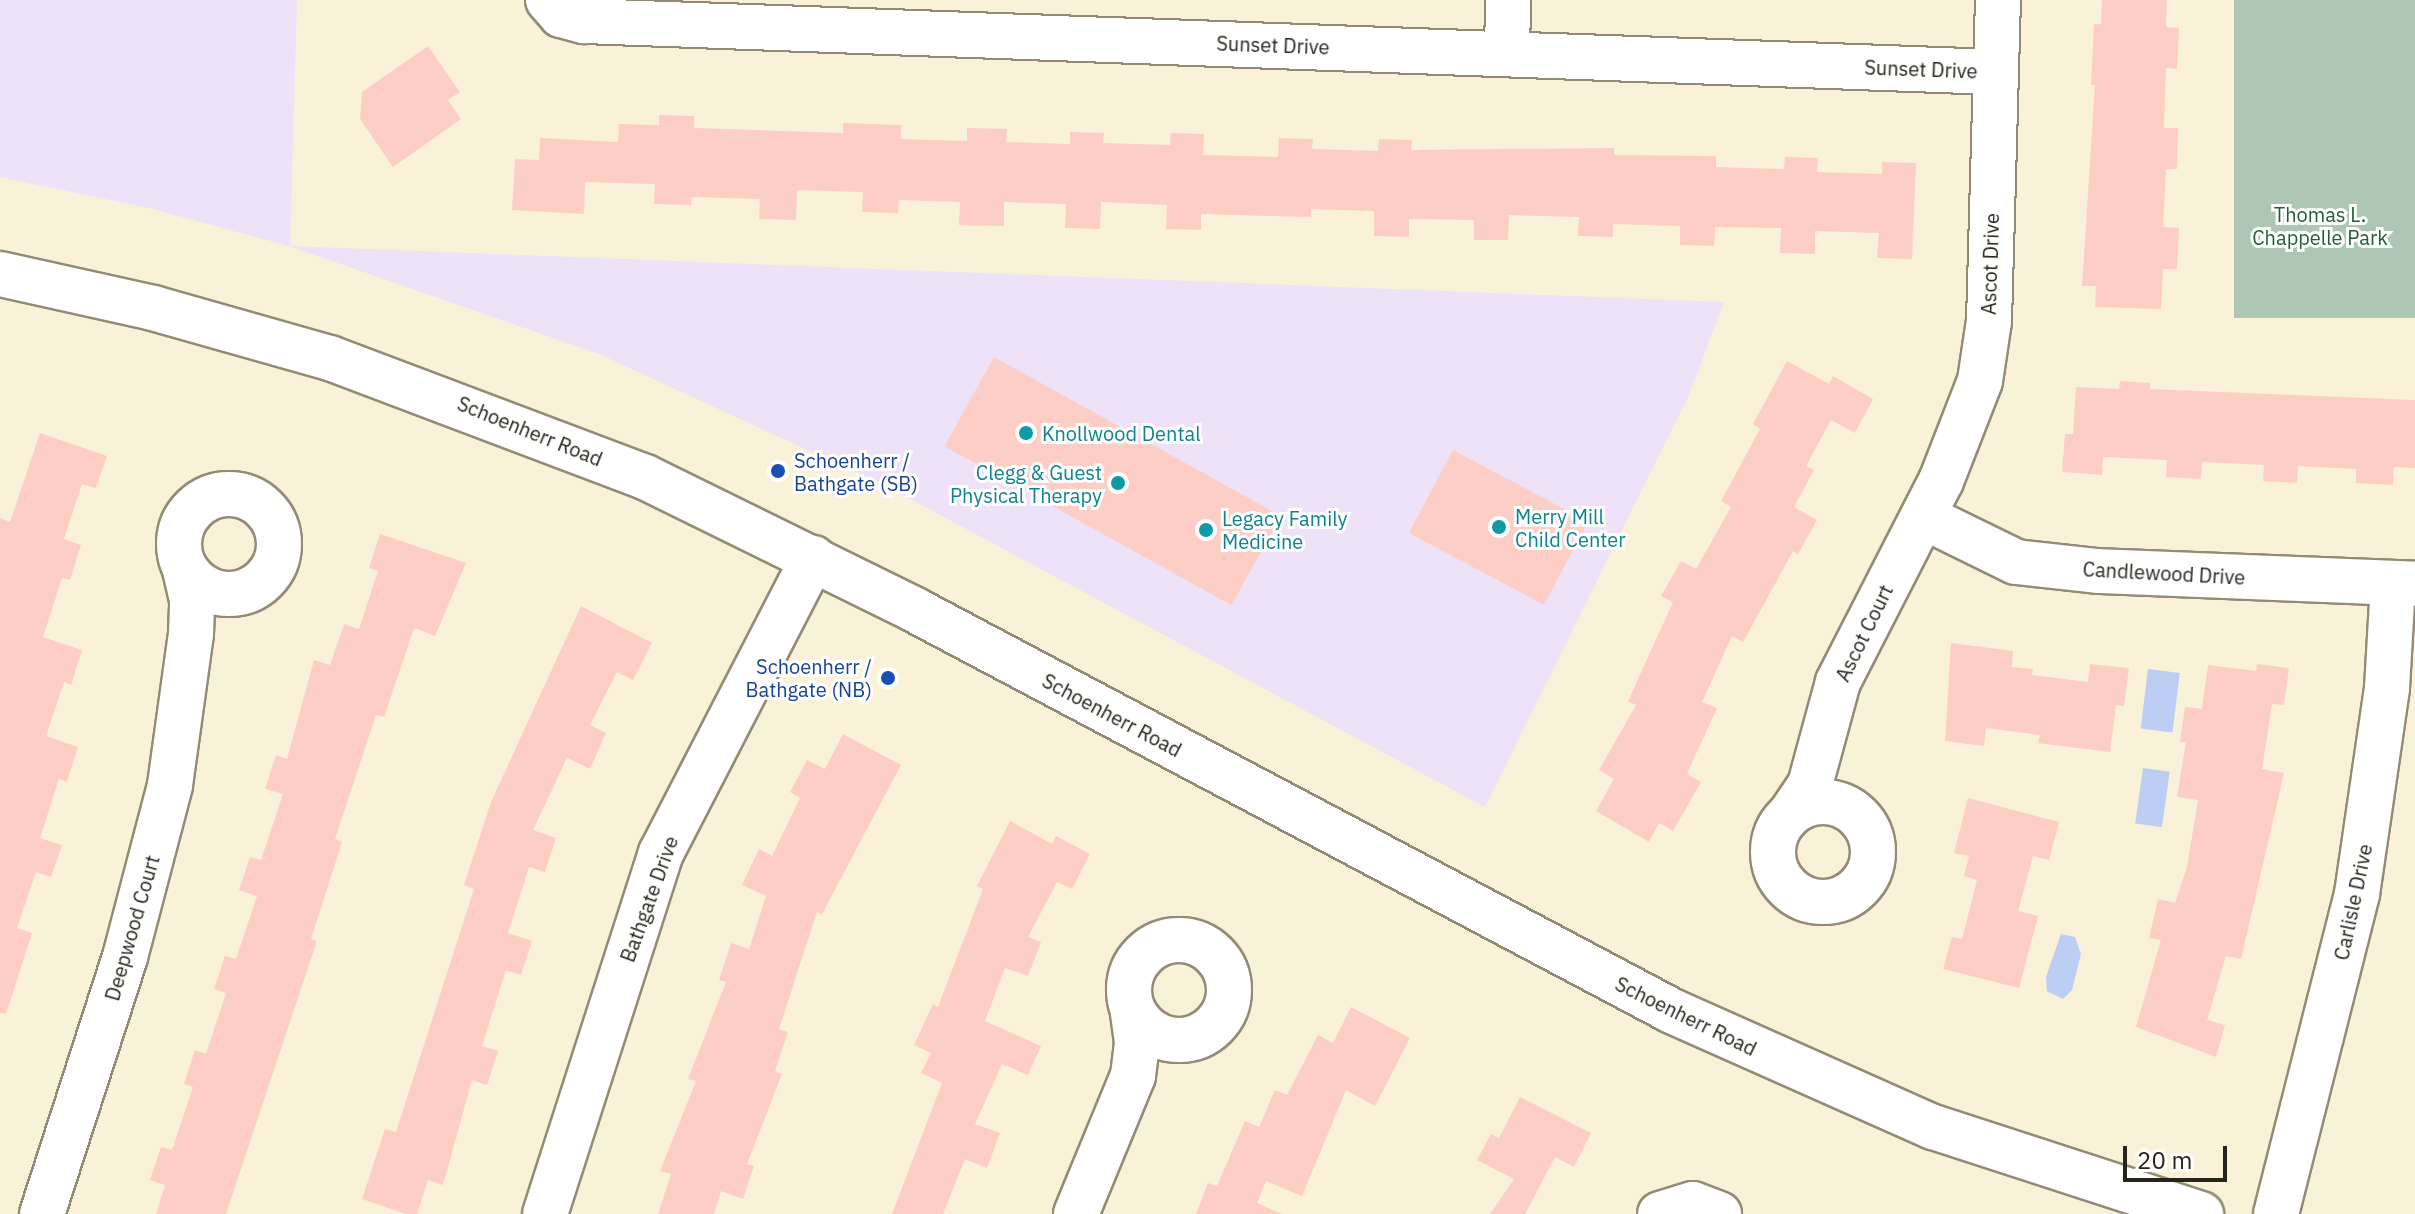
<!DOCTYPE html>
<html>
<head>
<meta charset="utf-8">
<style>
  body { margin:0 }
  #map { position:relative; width:2415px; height:1214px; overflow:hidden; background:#faf1d9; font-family:"IBM Plex Sans",sans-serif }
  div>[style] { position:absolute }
  .commercial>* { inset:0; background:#ede2f7 }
  .green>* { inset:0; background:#adc7b4; transform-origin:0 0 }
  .water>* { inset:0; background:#bccef3; transform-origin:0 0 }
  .building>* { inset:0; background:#fdcec5; transform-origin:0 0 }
  .roads { filter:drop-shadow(2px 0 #938b76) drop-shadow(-2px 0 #938b76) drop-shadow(0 2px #938b76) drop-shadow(0 -2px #938b76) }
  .minor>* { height:44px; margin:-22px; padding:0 22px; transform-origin:22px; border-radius:22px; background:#fff }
  .minor>.ring { margin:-22px; padding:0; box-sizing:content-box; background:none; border:44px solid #fff; border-radius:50% }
  .major>* { height:44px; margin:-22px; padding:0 22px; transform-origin:22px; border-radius:22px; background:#fff }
  .dots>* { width:22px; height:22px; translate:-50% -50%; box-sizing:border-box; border:4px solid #fefefe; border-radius:50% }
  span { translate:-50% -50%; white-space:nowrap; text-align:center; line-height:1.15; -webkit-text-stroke:6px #fefefe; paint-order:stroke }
  .street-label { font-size:20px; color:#27241c }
  .park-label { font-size:20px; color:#225d38 }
  .culture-label { font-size:20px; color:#0d838f }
  .left { translate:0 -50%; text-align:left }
  .right { translate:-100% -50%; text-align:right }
  .transit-label { font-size:20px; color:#164399 }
  .scale { position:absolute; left:2123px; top:1146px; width:104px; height:36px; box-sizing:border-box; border:4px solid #27241c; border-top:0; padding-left:10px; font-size:24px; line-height:28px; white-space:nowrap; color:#27241c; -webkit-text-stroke:6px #fefefe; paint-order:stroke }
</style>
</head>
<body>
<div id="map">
  <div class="commercial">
    <div style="clip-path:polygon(0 0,297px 0,290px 246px,1724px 302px,1688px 397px,1485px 807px,886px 486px,599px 354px,289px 246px,149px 208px,0 177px)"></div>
  </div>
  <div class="green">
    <div style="left:2234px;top:0;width:181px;height:318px"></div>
  </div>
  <div class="water">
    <div style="left:2148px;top:669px;width:32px;height:60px;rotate:7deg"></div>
    <div style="left:2143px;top:768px;width:27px;height:56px;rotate:8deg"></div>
    <div style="clip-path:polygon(2061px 934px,2075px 937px,2081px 954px,2072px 990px,2063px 999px,2047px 991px,2046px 977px)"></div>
  </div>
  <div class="building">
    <div style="clip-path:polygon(2102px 0,2167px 0,2166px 27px,2179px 28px,2177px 69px,2166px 68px,2164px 128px,2178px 128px,2177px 169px,2166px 169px,2163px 227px,2179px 228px,2177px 269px,2163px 269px,2161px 309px,2095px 307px,2096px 286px,2082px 286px,2095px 85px,2091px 85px,2094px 24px,2101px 24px)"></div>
    <div style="clip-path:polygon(428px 46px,460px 92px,448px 100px,461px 119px,393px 167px,360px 119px,362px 92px)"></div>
    <div style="clip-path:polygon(659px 115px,694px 116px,694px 128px,843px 133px,843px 123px,901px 125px,901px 139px,967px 141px,967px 128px,1007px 129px,1006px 142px,1070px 144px,1070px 132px,1104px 133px,1103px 143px,1170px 145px,1171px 133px,1204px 134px,1203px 155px,1278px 157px,1279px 138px,1313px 139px,1312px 149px,1378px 151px,1379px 139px,1412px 140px,1411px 150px,1614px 148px,1614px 155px,1716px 156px,1716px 167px,1784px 169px,1785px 157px,1818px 158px,1817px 172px,1882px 174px,1882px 162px,1916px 163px,1912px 259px,1877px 258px,1879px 233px,1815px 231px,1815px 254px,1780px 253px,1781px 228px,1715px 227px,1714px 246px,1680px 245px,1680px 226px,1613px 224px,1613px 237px,1578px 236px,1579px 217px,1509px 215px,1508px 240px,1474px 240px,1474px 220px,1409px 219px,1409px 237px,1374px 236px,1374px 211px,1311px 209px,1311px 217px,1201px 214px,1201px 230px,1166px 229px,1167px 205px,1101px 202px,1100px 229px,1065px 228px,1066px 204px,1004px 202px,1004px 226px,959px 225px,960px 202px,899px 200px,898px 213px,862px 212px,863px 192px,797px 190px,796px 220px,759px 219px,760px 199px,691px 197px,691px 205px,654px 204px,655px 184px,585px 182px,584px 214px,512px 210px,515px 159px,539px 160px,540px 138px,618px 142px,619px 124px,659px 125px)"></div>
    <div style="left:994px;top:357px;width:328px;height:102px;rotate:29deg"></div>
    <div style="clip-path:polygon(1787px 361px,1829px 384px,1833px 376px,1873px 399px,1855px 433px,1831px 420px,1806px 466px,1814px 470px,1794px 507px,1817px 520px,1798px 554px,1793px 551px,1743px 642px,1732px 636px,1702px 702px,1717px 708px,1687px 774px,1701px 782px,1673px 831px,1659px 823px,1649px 842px,1596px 811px,1614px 779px,1599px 770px,1636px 705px,1628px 701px,1673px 602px,1661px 596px,1681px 561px,1696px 569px,1731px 507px,1721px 501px,1760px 429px,1753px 424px)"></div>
    <div style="clip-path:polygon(2120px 381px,2150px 383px,2150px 389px,2415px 400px,2415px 468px,2394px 467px,2393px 485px,2356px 483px,2356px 469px,2298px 466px,2297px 483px,2263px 481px,2264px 465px,2202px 462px,2201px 479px,2166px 477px,2167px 460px,2103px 457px,2102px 475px,2062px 472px,2065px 434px,2073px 434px,2076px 387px,2119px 389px)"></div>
    <div style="clip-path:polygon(40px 433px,107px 456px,96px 488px,82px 484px,64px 539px,81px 545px,70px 580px,62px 578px,43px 637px,82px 650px,71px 685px,64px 682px,46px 736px,78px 747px,67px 782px,59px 779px,40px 838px,62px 845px,51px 877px,36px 872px,17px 928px,32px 933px,6px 1014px,0 1013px,0 518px,10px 522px)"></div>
    <div style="left:1453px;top:450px;width:153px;height:94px;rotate:28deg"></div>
    <div style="clip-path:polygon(380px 534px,466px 563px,435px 636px,414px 628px,384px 717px,376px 715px,335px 839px,342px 842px,311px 939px,317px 941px,226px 1214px,156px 1214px,165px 1185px,150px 1180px,161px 1147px,172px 1150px,193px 1087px,184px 1084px,195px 1050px,206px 1054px,226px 993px,214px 989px,225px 956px,236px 959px,257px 896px,239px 890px,250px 857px,261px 860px,283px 794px,265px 789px,276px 755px,287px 759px,314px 660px,330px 665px,344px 624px,359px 629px,378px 571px,369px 568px)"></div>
    <div style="clip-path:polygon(581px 606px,652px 643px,633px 680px,617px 672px,590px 725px,606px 733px,590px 769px,567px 758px,533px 830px,556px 838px,545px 872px,529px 867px,508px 933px,532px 941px,521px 975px,506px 970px,482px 1046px,498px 1051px,487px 1085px,472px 1080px,443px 1185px,428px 1180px,417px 1214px,406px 1214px,362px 1199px,385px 1129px,396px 1132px,474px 889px,464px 885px,491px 802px)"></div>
    <div style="clip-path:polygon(1951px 643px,2013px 651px,2012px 667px,2033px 669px,2032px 675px,2088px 682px,2090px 664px,2129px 668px,2124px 706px,2116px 705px,2110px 752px,2038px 743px,2040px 735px,1986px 728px,1984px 746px,1945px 741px)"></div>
    <div style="clip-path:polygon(2257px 664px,2289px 668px,2284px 705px,2272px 704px,2262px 769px,2284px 773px,2241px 959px,2226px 956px,2207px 1020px,2225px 1025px,2216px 1057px,2136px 1027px,2161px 940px,2149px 938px,2158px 899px,2175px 903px,2187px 867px,2198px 800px,2177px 797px,2186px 742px,2180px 742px,2185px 707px,2202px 709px,2208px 665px,2256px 671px)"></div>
    <div style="clip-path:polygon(843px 734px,901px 765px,822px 914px,817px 912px,779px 1029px,788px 1032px,775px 1071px,782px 1074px,747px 1164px,754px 1166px,743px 1199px,721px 1191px,714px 1214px,658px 1214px,671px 1174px,660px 1171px,696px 1081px,688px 1079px,726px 982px,719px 980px,731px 943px,749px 949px,766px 896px,742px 885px,759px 849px,772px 856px,800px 798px,790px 792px,807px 760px,825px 769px)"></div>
    <div style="clip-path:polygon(1968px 798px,2059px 822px,2049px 860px,2033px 856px,2018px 911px,2038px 916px,2019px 988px,1943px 969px,1952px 937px,1962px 939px,1977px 880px,1964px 876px,1969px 856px,1954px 853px)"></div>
    <div style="clip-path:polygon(1010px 821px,1052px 844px,1056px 836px,1090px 854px,1072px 889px,1057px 882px,1028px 937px,1041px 942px,1028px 976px,1005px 968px,985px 1021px,1041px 1046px,1028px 1075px,1002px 1064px,975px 1124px,1000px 1133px,987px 1168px,965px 1159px,943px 1214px,892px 1214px,942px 1083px,921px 1073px,931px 1053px,914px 1045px,933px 1004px,938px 1007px,983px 889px,977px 886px)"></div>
    <div style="clip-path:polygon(1351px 1007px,1410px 1038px,1375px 1106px,1346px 1090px,1302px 1196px,1266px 1181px,1257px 1203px,1282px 1214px,1196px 1214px,1208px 1183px,1217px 1186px,1245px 1121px,1259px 1127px,1275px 1090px,1287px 1095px,1318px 1035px,1333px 1043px)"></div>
    <div style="clip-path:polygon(1520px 1097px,1591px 1133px,1574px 1167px,1555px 1157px,1525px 1214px,1490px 1214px,1514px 1179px,1477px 1160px,1491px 1134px,1499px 1138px)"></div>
  </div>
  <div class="roads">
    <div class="minor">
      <div style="left:548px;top:0;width:20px;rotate:49deg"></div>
      <div style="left:561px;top:15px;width:24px;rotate:15deg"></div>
      <div style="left:584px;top:21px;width:1413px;rotate:2.07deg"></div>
      <div style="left:1507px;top:54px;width:54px;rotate:-88.9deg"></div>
      <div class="ring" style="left:179px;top:494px;width:56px;height:56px"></div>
      <div style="left:1924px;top:517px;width:102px;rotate:26.1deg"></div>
      <div style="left:2016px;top:562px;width:82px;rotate:6.3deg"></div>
      <div style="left:2098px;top:571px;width:317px;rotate:2.3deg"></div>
      <div class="ring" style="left:1773px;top:802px;width:56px;height:56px"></div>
      <div style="left:1791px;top:813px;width:34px;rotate:-56deg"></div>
      <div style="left:1810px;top:785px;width:107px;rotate:-74.8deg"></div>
      <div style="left:1838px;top:682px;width:226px;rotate:-62.9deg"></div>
      <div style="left:1941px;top:481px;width:107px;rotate:-68.7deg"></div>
      <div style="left:1980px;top:381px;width:61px;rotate:-81.5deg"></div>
      <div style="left:1989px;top:321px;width:321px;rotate:-88.4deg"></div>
      <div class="ring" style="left:1129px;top:940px;width:56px;height:56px"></div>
      <div style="left:42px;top:1214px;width:270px;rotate:-72.1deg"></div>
      <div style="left:125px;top:957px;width:178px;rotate:-75.3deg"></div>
      <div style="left:170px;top:785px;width:152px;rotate:-82.1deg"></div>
      <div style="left:191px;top:634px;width:34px;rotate:-88deg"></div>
      <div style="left:192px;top:600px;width:31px;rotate:-103deg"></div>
      <div style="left:545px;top:1214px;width:379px;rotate:-72.2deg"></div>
      <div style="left:661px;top:853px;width:332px;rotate:-62.7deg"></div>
      <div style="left:1076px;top:1214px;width:149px;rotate:-67.6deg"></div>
      <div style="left:1133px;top:1076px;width:34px;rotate:-83deg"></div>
      <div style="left:1137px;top:1042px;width:30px;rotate:-98deg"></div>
      <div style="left:1660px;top:1214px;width:34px;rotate:-17deg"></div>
      <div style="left:1693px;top:1204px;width:28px;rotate:21deg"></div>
      <div style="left:2276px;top:1214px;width:330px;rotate:-75.8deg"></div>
      <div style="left:2357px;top:894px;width:208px;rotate:-81.7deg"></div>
      <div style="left:2387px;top:688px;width:105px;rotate:-86.7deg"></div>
    </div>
    <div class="major">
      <div style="left:0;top:274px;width:157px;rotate:12.5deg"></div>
      <div style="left:153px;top:308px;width:184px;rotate:15.8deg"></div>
      <div style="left:330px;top:358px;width:337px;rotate:20.7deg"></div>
      <div style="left:645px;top:477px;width:301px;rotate:26.2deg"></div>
      <div style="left:915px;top:610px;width:857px;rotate:27.91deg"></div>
      <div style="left:1672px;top:1011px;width:286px;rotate:24deg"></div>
      <div style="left:1933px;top:1127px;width:282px;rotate:18deg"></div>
    </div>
  </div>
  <div class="dots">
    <div style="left:1026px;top:433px;background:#0f9aa8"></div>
    <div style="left:778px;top:471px;background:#1a4fb4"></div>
    <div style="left:1118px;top:483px;background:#0f9aa8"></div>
    <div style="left:1499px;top:527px;background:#0f9aa8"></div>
    <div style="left:1206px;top:530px;background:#0f9aa8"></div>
    <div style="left:888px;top:678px;background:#1a4fb4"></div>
  </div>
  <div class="street-label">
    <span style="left:1273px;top:45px;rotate:2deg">Sunset Drive</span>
    <span style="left:1921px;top:69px;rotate:2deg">Sunset Drive</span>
    <span style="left:1990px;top:264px;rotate:-88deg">Ascot Drive</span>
    <span style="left:530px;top:431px;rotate:22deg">Schoenherr Road</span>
    <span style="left:2164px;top:573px;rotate:3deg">Candlewood Drive</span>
    <span style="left:1864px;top:633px;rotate:-64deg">Ascot Court</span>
    <span style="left:1112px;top:715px;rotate:28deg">Schoenherr Road</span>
    <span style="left:649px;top:899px;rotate:-70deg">Bathgate Drive</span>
    <span style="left:2353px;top:902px;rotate:-78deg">Carlisle Drive</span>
    <span style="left:132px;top:928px;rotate:-74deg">Deepwood Court</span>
    <span style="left:1686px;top:1016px;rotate:26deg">Schoenherr Road</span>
  </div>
  <div class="park-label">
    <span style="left:2320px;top:226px">Thomas L.<br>Chappelle Park</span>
  </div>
  <div class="culture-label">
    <span class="left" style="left:1042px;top:433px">Knollwood Dental</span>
    <span class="right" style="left:1102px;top:484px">Clegg &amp; Guest<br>Physical Therapy</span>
    <span class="left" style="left:1515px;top:528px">Merry Mill<br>Child Center</span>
    <span class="left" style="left:1222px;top:530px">Legacy Family<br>Medicine</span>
  </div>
  <div class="transit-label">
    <span class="left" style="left:794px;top:472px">Schoenherr /<br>Bathgate (SB)</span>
    <span class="right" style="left:872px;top:678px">Schoenherr /<br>Bathgate (NB)</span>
  </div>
  <div class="scale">20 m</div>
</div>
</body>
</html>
